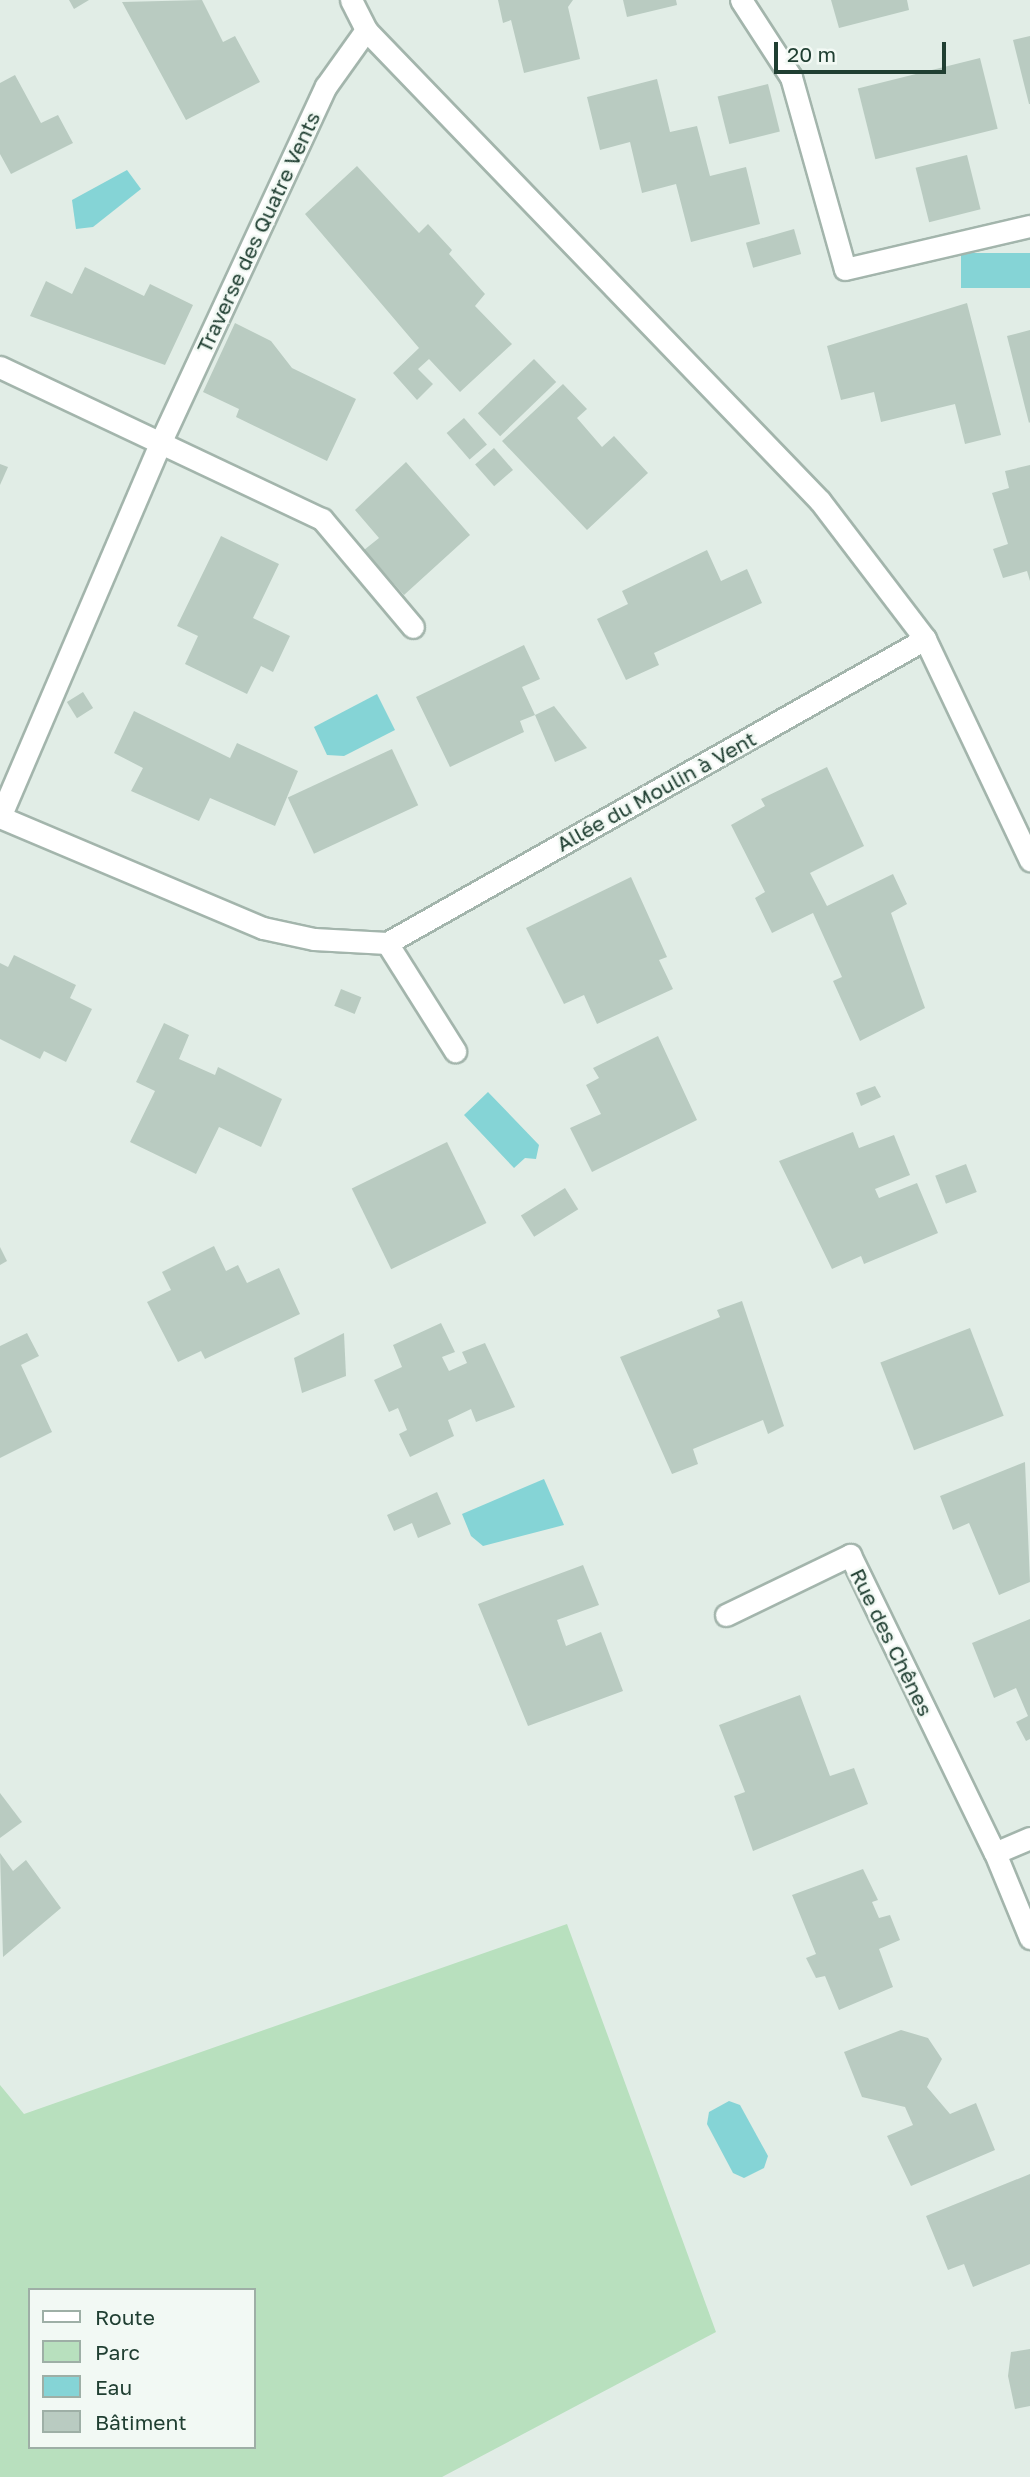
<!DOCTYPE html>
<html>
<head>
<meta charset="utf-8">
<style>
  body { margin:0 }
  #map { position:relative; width:1030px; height:2477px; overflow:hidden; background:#e1ede6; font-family:"Golos Text",sans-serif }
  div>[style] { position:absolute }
  .green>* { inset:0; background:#b8e0be }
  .water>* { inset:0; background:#85d4d6; transform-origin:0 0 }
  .building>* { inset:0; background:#b9cbc1; transform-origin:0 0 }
  .roads { filter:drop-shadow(2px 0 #a3b5ac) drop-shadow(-2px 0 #a3b5ac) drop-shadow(0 2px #a3b5ac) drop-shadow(0 -2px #a3b5ac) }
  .street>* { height:21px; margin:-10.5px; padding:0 10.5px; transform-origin:10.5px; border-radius:10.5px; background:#fff }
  span { translate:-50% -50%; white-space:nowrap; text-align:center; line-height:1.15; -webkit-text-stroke:5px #f2f9f4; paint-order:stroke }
  .street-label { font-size:21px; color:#203f32 }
  .legend { position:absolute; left:28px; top:2288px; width:228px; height:161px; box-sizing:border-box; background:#f2f9f4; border:2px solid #9eafa6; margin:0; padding:9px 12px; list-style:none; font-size:21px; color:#203f32 }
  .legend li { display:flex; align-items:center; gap:14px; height:35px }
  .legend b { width:35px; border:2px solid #9eafa6 }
  .scale { position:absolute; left:774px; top:42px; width:172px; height:32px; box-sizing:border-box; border:4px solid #203f32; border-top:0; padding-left:9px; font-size:21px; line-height:24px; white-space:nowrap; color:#203f32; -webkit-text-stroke:5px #f2f9f4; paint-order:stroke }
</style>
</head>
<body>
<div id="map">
  <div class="green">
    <div style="clip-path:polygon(evenodd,567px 1924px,716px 2332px,442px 2477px,0 2477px,0 2085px,24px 2114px,567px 1924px,30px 2290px,254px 2290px,254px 2447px,30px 2447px,30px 2290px)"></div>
  </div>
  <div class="water">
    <div style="clip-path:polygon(127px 170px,141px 189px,93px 227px,76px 229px,72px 200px)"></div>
    <div style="left:1030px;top:253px;width:35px;height:69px;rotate:90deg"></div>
    <div style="clip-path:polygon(377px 694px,395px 730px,344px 756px,327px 755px,314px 727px)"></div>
    <div style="clip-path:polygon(488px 1092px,539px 1145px,536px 1159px,525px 1158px,514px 1168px,464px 1115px)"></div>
    <div style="clip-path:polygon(544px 1479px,564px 1525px,483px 1546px,471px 1536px,462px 1514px)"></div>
    <div style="clip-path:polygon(729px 2101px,740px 2105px,768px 2156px,764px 2168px,744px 2178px,733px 2173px,707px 2124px,709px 2112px)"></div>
  </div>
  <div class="building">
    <div style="clip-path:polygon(69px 0,89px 0,74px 9px)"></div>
    <div style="clip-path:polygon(202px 0,223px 42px,235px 36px,260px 82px,186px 120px,122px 2px)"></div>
    <div style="clip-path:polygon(498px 0,573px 0,568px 7px,580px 59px,524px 73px,511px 20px,503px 23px)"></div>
    <div style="clip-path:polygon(623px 0,676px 0,677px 5px,627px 17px)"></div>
    <div style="clip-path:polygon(831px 0,907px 0,909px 10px,839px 28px)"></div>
    <div style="clip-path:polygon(1030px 36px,1030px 104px,1029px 104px,1013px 40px)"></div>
    <div style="left:980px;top:58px;width:73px;height:126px;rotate:76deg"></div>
    <div style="clip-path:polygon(15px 75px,41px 123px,58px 115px,73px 143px,11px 174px,0 154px,0 83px)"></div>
    <div style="clip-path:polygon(657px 79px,670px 132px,697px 126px,710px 176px,746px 167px,760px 224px,691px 242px,676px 184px,642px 193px,630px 142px,600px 150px,587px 97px)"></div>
    <div style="left:768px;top:84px;width:49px;height:52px;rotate:76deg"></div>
    <div style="left:967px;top:155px;width:56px;height:53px;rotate:76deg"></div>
    <div style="clip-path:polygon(357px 166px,419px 233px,428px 224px,452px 250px,449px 254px,485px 294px,475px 306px,512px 344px,460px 392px,429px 359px,418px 369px,433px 384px,417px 400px,393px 373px,419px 348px,305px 214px)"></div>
    <div style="left:794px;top:229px;width:26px;height:50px;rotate:74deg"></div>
    <div style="clip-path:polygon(85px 267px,144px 296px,150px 284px,193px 305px,165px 365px,30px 316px,46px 281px,72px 294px)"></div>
    <div style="clip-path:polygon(967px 303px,1001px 435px,965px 444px,955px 404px,881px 422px,874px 392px,841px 400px,827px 346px)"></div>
    <div style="clip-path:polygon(235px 323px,271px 341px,292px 368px,356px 399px,327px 461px,236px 417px,239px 409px,203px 392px)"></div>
    <div style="clip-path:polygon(1030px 330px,1030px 422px,1029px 423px,1007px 336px)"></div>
    <div style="left:534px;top:359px;width:32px;height:78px;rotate:46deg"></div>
    <div style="clip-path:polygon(563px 384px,587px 409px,577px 418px,602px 447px,614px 436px,648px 473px,587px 530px,502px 441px)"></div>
    <div style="left:464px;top:418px;width:35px;height:23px;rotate:49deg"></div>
    <div style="left:494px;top:448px;width:29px;height:25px;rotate:49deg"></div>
    <div style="clip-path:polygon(406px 462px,470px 535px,404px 595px,364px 550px,379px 538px,355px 510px)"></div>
    <div style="clip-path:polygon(0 464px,8px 467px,0 485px)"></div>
    <div style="clip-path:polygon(1030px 465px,1030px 581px,1027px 571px,1003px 578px,993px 549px,1008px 544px,992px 493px,1009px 488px,1005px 471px)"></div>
    <div style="clip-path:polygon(221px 536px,279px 564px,253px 618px,290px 636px,273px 672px,261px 666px,247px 694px,185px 664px,198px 636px,177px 626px)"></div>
    <div style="clip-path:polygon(707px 550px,721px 581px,747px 569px,762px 603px,654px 653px,659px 665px,626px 680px,597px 619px,628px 604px,622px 591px)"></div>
    <div style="clip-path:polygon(524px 645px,540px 679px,522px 687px,535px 715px,520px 721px,524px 732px,450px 767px,416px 697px)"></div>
    <div style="left:83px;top:692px;width:19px;height:19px;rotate:58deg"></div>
    <div style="clip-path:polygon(554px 706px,587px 748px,555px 762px,535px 715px)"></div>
    <div style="clip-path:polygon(134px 711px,230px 758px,237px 743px,298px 771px,275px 826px,210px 798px,199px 821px,131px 791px,143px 768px,114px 753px)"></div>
    <div style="left:392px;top:749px;width:62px;height:115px;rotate:65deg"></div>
    <div style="clip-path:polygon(827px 767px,864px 846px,810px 873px,827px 906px,893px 874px,907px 904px,891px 913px,925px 1008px,860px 1041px,833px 981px,842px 977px,813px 913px,772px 933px,755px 898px,765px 892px,731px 825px,765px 806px,761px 799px)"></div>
    <div style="clip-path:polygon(631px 877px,667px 957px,659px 960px,673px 989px,597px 1024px,584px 995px,564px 1004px,526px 928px)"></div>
    <div style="clip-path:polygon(14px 955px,76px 985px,70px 998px,92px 1009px,66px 1062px,44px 1051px,40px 1059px,0 1039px,0 963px,8px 967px)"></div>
    <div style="left:341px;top:989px;width:22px;height:18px;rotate:22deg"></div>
    <div style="clip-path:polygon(164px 1023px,189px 1035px,179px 1059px,215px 1075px,218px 1067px,282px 1099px,261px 1147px,219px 1127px,196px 1174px,130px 1142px,155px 1091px,136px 1082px)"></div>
    <div style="clip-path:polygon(658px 1036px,697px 1120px,592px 1172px,570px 1128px,601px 1114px,586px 1085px,599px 1078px,593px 1068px)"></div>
    <div style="clip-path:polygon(875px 1086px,881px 1097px,861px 1106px,856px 1093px)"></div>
    <div style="clip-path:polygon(853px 1132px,859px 1148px,894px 1135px,910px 1175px,875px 1189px,879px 1198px,917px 1183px,938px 1233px,864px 1264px,861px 1256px,832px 1269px,779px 1161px)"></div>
    <div style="left:447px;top:1142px;width:90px;height:106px;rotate:64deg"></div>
    <div style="left:966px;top:1164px;width:30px;height:33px;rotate:69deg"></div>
    <div style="left:565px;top:1188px;width:25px;height:52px;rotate:58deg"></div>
    <div style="clip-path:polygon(214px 1246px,226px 1271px,238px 1265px,247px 1283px,279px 1268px,300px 1314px,205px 1359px,201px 1351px,178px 1362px,147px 1302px,171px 1290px,162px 1272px)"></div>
    <div style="clip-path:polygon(0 1247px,7px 1261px,0 1265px)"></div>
    <div style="clip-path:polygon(742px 1301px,784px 1426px,768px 1434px,763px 1420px,693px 1449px,698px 1464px,672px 1474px,620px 1357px,720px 1317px,717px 1310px)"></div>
    <div style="clip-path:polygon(441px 1323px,455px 1352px,442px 1357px,449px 1371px,467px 1363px,462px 1352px,485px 1343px,515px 1407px,476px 1422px,471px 1409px,448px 1420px,454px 1436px,410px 1457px,399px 1434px,407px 1430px,398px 1408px,389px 1412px,374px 1380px,402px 1367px,393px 1345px)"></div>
    <div style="left:970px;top:1328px;width:94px;height:96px;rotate:69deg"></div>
    <div style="clip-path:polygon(27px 1333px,39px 1356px,21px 1365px,52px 1432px,0 1458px,0 1346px)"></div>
    <div style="clip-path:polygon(344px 1333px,346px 1376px,302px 1393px,294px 1358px)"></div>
    <div style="clip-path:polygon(1025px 1462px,1030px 1582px,999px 1595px,969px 1523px,953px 1530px,940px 1496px)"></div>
    <div style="clip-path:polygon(437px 1492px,451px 1524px,418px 1538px,412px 1523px,394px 1531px,387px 1515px)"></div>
    <div style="clip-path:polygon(583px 1565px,599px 1605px,557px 1620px,566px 1646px,601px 1632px,623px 1691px,528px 1726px,478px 1604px)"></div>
    <div style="clip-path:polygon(1030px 1619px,1030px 1739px,1026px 1741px,1016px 1722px,1028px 1716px,1016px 1688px,994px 1698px,972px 1643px)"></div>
    <div style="clip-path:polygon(800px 1695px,830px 1776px,854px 1768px,868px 1804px,753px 1851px,734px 1796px,745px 1792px,719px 1725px)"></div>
    <div style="clip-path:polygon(0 1793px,22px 1822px,0 1838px)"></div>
    <div style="clip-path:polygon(0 1853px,13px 1871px,26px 1860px,61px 1908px,3px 1957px)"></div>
    <div style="clip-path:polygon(863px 1869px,878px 1900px,872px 1902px,879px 1918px,890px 1915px,900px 1940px,879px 1949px,893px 1987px,839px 2010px,825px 1976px,816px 1978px,806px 1958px,816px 1954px,792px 1895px)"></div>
    <div style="clip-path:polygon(901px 2030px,928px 2038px,942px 2059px,927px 2087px,950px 2114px,976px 2103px,995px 2150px,911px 2186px,887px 2136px,913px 2125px,905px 2107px,862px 2097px,844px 2052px)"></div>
    <div style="clip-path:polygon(1030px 2174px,1030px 2264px,973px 2287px,964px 2264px,948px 2270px,926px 2216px)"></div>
    <div style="clip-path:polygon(1030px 2349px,1030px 2406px,1015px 2409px,1008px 2376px,1011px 2352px)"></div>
  </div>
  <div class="roads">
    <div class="street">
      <div style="left:351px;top:0;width:34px;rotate:63deg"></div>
      <div style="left:366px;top:30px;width:654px;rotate:46.05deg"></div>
      <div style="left:820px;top:501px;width:173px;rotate:52.7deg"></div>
      <div style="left:925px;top:639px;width:245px;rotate:64.6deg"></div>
      <div style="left:741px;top:0;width:92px;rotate:57deg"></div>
      <div style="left:791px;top:77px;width:199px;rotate:74.3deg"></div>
      <div style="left:845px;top:269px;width:190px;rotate:-13.1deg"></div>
      <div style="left:0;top:367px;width:356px;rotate:25.3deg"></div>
      <div style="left:322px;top:519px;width:141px;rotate:49.9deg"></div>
      <div style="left:0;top:817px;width:285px;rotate:22.9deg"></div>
      <div style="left:263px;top:928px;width:52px;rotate:12.2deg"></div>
      <div style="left:314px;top:939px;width:73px;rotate:3.1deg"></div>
      <div style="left:387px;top:943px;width:618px;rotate:-29.47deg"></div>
      <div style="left:0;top:817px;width:409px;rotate:-66.8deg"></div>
      <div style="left:161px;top:441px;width:391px;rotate:-65.1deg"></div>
      <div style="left:326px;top:86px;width:69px;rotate:-54.5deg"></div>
      <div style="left:387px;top:943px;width:128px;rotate:57.8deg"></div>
      <div style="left:726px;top:1615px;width:138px;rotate:-25.8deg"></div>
      <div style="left:850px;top:1555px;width:331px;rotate:64.1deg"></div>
      <div style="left:1030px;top:1838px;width:38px;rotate:157deg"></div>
      <div style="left:995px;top:1853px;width:92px;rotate:67.6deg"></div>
    </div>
  </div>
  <div class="street-label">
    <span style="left:258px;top:232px;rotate:-65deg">Traverse des Quatre Vents</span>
    <span style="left:656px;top:791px;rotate:-29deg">Allée du Moulin à Vent</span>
    <span style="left:892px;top:1642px;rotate:64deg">Rue des Chênes</span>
  </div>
  <ul class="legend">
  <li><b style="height:9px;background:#fff"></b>Route</li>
  <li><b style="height:19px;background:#b8e0be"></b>Parc</li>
  <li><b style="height:19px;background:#85d4d6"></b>Eau</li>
  <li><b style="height:19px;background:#b9cbc1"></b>Bâtiment</li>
  </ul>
  <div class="scale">20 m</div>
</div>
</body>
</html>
